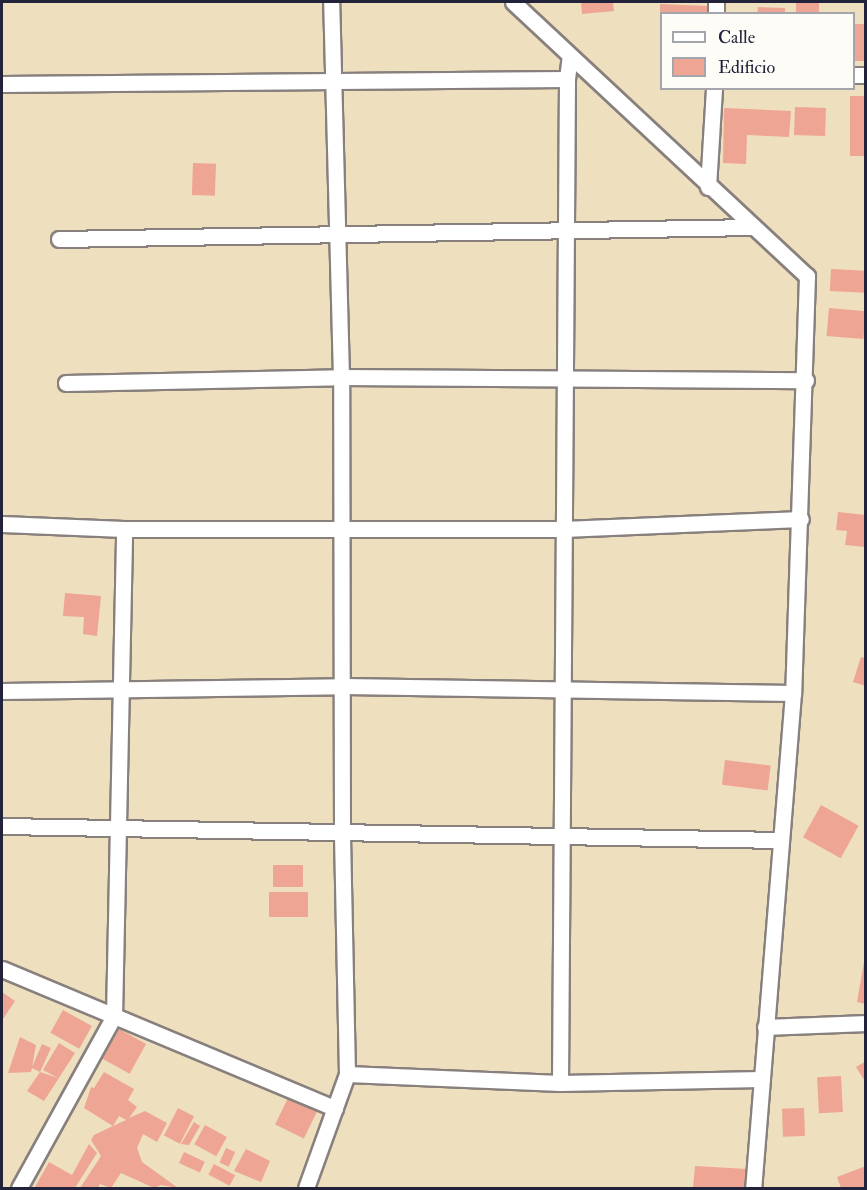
<!DOCTYPE html>
<html>
<head>
<meta charset="utf-8">
<style>
  body { margin:0 }
  #map { position:relative; width:867px; height:1190px; overflow:hidden; background:#eedfbf; font-family:"IM FELL Double Pica",serif }
  div>[style] { position:absolute }
  .building>* { inset:0; background:#eea594; transform-origin:0 0 }
  .roads { filter:drop-shadow(2px 0 #88807d) drop-shadow(-2px 0 #88807d) drop-shadow(0 2px #88807d) drop-shadow(0 -2px #88807d) }
  .street>* { height:15px; margin:-7.5px; padding:0 7.5px; transform-origin:7.5px; border-radius:7.5px; background:#fff }
  span { translate:-50% -50%; white-space:nowrap; text-align:center; line-height:1.15; -webkit-text-stroke:6px #fdfcf7; paint-order:stroke }
  .frame { position:absolute; inset:0; border:3px solid #22223b; pointer-events:none }
  .legend { position:absolute; left:660px; top:12px; width:195px; height:78px; box-sizing:border-box; background:#fdfcf7; border:2px solid #a5a5ac; margin:0; padding:8px 10px; list-style:none; font-size:18px; color:#22223b }
  .legend li { display:flex; align-items:center; gap:12px; height:30px }
  .legend b { width:30px; border:2px solid #a5a5ac }
</style>
</head>
<body>
<div id="map">
  <div class="building">
    <div style="clip-path:polygon(581px 2px,613px 2px,614px 11px,582px 14px)"></div>
    <div style="left:796px;top:2px;width:23px;height:12px"></div>
    <div style="clip-path:polygon(660px 4px,709px 6px,708px 14px,660px 14px)"></div>
    <div style="clip-path:polygon(758px 7px,785px 8px,785px 14px,757px 14px)"></div>
    <div style="left:854px;top:24px;width:12px;height:37px"></div>
    <div style="left:850px;top:96px;width:16px;height:60px"></div>
    <div style="left:795px;top:107px;width:31px;height:28px;rotate:2deg"></div>
    <div style="clip-path:polygon(724px 108px,791px 111px,789px 137px,747px 135px,746px 164px,723px 163px)"></div>
    <div style="left:193px;top:163px;width:23px;height:32px;rotate:2deg"></div>
    <div style="left:831px;top:269px;width:35px;height:22px;rotate:3deg"></div>
    <div style="left:829px;top:308px;width:37px;height:28px;rotate:5deg"></div>
    <div style="clip-path:polygon(838px 512px,866px 515px,866px 547px,845px 545px,847px 531px,836px 530px)"></div>
    <div style="clip-path:polygon(65px 593px,101px 596px,97px 636px,83px 634px,84px 617px,63px 616px)"></div>
    <div style="clip-path:polygon(861px 657px,866px 658px,866px 686px,853px 682px)"></div>
    <div style="left:725px;top:760px;width:46px;height:25px;rotate:7deg"></div>
    <div style="left:821px;top:805px;width:43px;height:37px;rotate:29deg"></div>
    <div style="left:273px;top:865px;width:30px;height:22px"></div>
    <div style="left:269px;top:892px;width:39px;height:25px"></div>
    <div style="clip-path:polygon(864px 962px,866px 962px,866px 1004px,857px 1002px)"></div>
    <div style="clip-path:polygon(2px 992px,15px 1001px,3px 1019px,2px 1018px)"></div>
    <div style="left:63px;top:1010px;width:33px;height:26px;rotate:29deg"></div>
    <div style="left:119px;top:1029px;width:31px;height:34px;rotate:29deg"></div>
    <div style="clip-path:polygon(20px 1037px,36px 1045px,32px 1067px,42px 1044px,51px 1048px,40px 1072px,58px 1078px,43px 1070px,59px 1043px,75px 1053px,44px 1101px,27px 1091px,40px 1072px,32px 1068px,31px 1072px,8px 1073px)"></div>
    <div style="clip-path:polygon(866px 1061px,866px 1083px,856px 1067px)"></div>
    <div style="clip-path:polygon(104px 1072px,134px 1089px,128px 1100px,137px 1107px,129px 1118px,145px 1111px,167px 1123px,157px 1142px,143px 1134px,137px 1148px,142px 1162px,178px 1188px,161px 1185px,154px 1188px,121px 1173px,111px 1188px,100px 1184px,98px 1188px,80px 1188px,101px 1156px,91px 1140px,94px 1135px,113px 1126px,126px 1120px,119px 1116px,113px 1126px,84px 1108px,91px 1087px,94px 1088px)"></div>
    <div style="left:841px;top:1076px;width:36px;height:24px;rotate:87deg"></div>
    <div style="left:290px;top:1094px;width:32px;height:34px;rotate:26deg"></div>
    <div style="left:178px;top:1108px;width:18px;height:31px;rotate:27deg"></div>
    <div style="left:804px;top:1108px;width:28px;height:22px;rotate:88deg"></div>
    <div style="clip-path:polygon(194px 1122px,200px 1126px,189px 1145px,181px 1144px)"></div>
    <div style="left:205px;top:1125px;width:25px;height:22px;rotate:29deg"></div>
    <div style="clip-path:polygon(89px 1144px,97px 1153px,75px 1188px,35px 1187px,49px 1162px,72px 1175px)"></div>
    <div style="left:226px;top:1148px;width:10px;height:16px;rotate:24deg"></div>
    <div style="clip-path:polygon(246px 1149px,270px 1161px,261px 1182px,234px 1171px)"></div>
    <div style="left:184px;top:1152px;width:23px;height:12px;rotate:25deg"></div>
    <div style="left:214px;top:1164px;width:24px;height:12px;rotate:28deg"></div>
    <div style="clip-path:polygon(695px 1166px,747px 1169px,746px 1188px,693px 1188px)"></div>
    <div style="clip-path:polygon(866px 1166px,866px 1188px,841px 1188px,837px 1177px)"></div>
  </div>
  <div class="roads">
    <div class="street">
      <div style="left:513px;top:2px;width:402px;rotate:43deg"></div>
      <div style="left:807px;top:276px;width:417px;rotate:91.9deg"></div>
      <div style="left:793px;top:693px;width:497px;rotate:94.6deg"></div>
      <div style="left:716px;top:14px;width:12px;rotate:-90deg"></div>
      <div style="left:854px;top:75px;width:12px"></div>
      <div style="left:2px;top:84px;width:565px;rotate:-0.51deg"></div>
      <div style="left:708px;top:187px;width:99px;rotate:-86.5deg"></div>
      <div style="left:59px;top:239px;width:694px;rotate:-0.99deg"></div>
      <div style="left:66px;top:383px;width:275px;rotate:-1.2deg"></div>
      <div style="left:341px;top:377px;width:465px;rotate:0.4deg"></div>
      <div style="left:2px;top:524px;width:122px;rotate:2.3deg"></div>
      <div style="left:124px;top:529px;width:439px"></div>
      <div style="left:563px;top:529px;width:238px;rotate:-2.4deg"></div>
      <div style="left:2px;top:691px;width:342px;rotate:-0.8deg"></div>
      <div style="left:344px;top:686px;width:449px;rotate:0.9deg"></div>
      <div style="left:2px;top:826px;width:777px;rotate:1.03deg"></div>
      <div style="left:2px;top:969px;width:361px;rotate:22.7deg"></div>
      <div style="left:765px;top:1027px;width:101px;rotate:-2.3deg"></div>
      <div style="left:347px;top:1074px;width:213px;rotate:2.4deg"></div>
      <div style="left:560px;top:1083px;width:202px;rotate:-1.1deg"></div>
      <div style="left:560px;top:1083px;width:1004px;rotate:-89.6deg"></div>
      <div style="left:567px;top:79px;width:23px;rotate:-83deg"></div>
      <div style="left:19px;top:1188px;width:196px;rotate:-61.1deg"></div>
      <div style="left:114px;top:1016px;width:487px;rotate:-88.8deg"></div>
      <div style="left:306px;top:1188px;width:121px;rotate:-70.2deg"></div>
      <div style="left:347px;top:1074px;width:240px;rotate:-91.2deg"></div>
      <div style="left:342px;top:834px;width:457px;rotate:-90.1deg"></div>
      <div style="left:341px;top:377px;width:375px;rotate:-91.5deg"></div>
    </div>
  </div>
  <div class="frame"></div>
  <ul class="legend">
  <li><b style="height:8px;background:#fff"></b>Calle</li>
  <li><b style="height:16px;background:#eea594"></b>Edificio</li>
  </ul>
</div>
</body>
</html>
